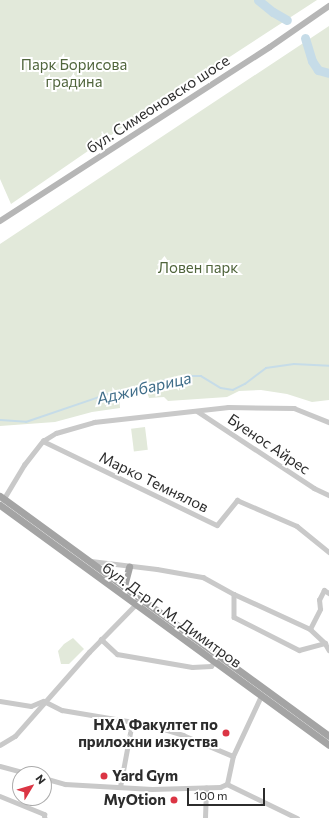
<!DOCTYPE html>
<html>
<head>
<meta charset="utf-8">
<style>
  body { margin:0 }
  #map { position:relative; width:329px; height:818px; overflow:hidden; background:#fff; font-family:Commissioner,sans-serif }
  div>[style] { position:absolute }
  .green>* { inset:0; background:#e2e9da; transform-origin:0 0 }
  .stream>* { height:1.5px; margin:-0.75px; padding:0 0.75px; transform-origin:0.75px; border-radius:0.75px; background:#c6dce8 }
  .river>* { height:9px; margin:-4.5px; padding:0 4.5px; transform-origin:4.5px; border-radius:4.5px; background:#c6dce8 }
  .minor>* { height:4.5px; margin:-2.25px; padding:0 2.25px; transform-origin:2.25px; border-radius:2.25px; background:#c9c9c9 }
  .secondary>* { height:6px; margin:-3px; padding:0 3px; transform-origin:3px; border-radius:3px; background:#b6b6b6 }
  .primary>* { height:7px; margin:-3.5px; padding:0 3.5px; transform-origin:3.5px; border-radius:3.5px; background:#a4a4a4 }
  .dots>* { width:11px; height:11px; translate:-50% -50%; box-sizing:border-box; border:2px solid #fff; border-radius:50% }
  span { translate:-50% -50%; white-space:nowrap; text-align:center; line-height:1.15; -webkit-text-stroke:4px #fff; paint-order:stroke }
  .park-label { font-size:15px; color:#50653c }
  .street-label { font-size:15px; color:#2c2c2c }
  .poi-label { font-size:15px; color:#2c2c2c; font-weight:700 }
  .right { translate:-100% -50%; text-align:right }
  .left { translate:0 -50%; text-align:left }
  .water-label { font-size:16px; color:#3f6d89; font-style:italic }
  .north { position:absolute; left:12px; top:766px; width:40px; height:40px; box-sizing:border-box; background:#fff; border:1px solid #ababab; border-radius:50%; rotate:52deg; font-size:11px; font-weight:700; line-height:16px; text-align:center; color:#2c2c2c }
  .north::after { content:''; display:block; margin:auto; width:14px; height:18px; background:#db3544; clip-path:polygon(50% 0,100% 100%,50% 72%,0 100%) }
  .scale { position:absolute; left:187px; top:788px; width:78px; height:18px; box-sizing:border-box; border:2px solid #2c2c2c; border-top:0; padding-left:5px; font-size:12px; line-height:14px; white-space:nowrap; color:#2c2c2c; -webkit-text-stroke:3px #fff; paint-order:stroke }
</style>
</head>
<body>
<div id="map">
  <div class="green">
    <div style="clip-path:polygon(0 0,317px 0,133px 120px,11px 204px,0 179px)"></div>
    <div style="clip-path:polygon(329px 26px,329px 400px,312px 402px,287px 394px,261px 390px,239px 391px,227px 397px,168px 401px,164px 397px,149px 398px,147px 392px,119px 395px,120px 408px,92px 412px,55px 422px,0 426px,0 244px)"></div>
    <div style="left:145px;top:427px;width:23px;height:14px;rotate:83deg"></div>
    <div style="clip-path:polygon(73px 638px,84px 649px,69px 664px,61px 664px,58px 651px,64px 644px)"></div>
  </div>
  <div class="stream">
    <div style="left:0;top:420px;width:26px;rotate:4deg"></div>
    <div style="left:26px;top:422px;width:96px;rotate:-18.8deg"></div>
    <div style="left:117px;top:391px;width:42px;rotate:-4.1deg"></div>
    <div style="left:159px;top:388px;width:9px;rotate:-54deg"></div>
    <div style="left:164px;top:381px;width:17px;rotate:-3deg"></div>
    <div style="left:181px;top:380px;width:11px;rotate:-22deg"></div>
    <div style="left:191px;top:376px;width:10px"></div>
    <div style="left:201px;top:376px;width:23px;rotate:31deg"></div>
    <div style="left:221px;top:388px;width:12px;rotate:9deg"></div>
    <div style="left:233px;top:390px;width:13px;rotate:-27deg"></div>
    <div style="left:245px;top:384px;width:26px;rotate:-37deg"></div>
    <div style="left:266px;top:368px;width:28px;rotate:-8deg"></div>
    <div style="left:294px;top:364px;width:35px;rotate:3deg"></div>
  </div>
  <div class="river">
    <div style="left:258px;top:0;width:19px;rotate:39deg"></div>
    <div style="left:273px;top:12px;width:16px;rotate:30deg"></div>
    <div style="left:305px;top:38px;width:24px;rotate:73deg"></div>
    <div style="left:312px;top:61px;width:11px;rotate:56deg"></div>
    <div style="left:318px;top:70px;width:11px;rotate:15deg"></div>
  </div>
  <div class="minor">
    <div style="left:197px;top:411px;width:140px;rotate:33.3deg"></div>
    <div style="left:314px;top:488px;width:17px;rotate:25deg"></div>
    <div style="left:43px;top:441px;width:193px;rotate:25.8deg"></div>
    <div style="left:217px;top:525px;width:32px;rotate:-51deg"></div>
    <div style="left:237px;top:500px;width:65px;rotate:23.4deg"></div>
    <div style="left:297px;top:526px;width:41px;rotate:39.1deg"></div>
    <div style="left:3px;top:500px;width:41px;rotate:-59deg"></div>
    <div style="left:24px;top:465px;width:31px;rotate:-52deg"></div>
    <div style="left:43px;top:441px;width:15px;rotate:-32deg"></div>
    <div style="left:56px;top:433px;width:40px;rotate:-16deg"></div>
    <div style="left:94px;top:422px;width:135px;rotate:-6.4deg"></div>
    <div style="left:228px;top:407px;width:66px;rotate:0.9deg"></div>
    <div style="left:294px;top:408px;width:38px;rotate:22deg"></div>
    <div style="left:91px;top:561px;width:66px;rotate:6.9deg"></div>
    <div style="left:157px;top:569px;width:47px;rotate:9.9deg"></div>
    <div style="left:203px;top:577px;width:35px;rotate:29deg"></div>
    <div style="left:234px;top:594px;width:84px;rotate:24.7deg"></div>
    <div style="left:310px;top:629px;width:21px;rotate:43deg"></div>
    <div style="left:325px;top:643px;width:8px;rotate:60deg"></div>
    <div style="left:234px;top:594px;width:23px;rotate:90deg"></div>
    <div style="left:234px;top:617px;width:73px;rotate:26.9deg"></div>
    <div style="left:299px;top:650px;width:27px;rotate:-15deg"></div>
    <div style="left:310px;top:629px;width:22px;rotate:-63deg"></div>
    <div style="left:320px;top:609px;width:9px;rotate:-96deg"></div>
    <div style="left:319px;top:600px;width:11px;rotate:-63deg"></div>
    <div style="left:324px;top:590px;width:6px;rotate:31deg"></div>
    <div style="left:101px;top:639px;width:22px;rotate:43deg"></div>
    <div style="left:117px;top:654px;width:76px;rotate:9.8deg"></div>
    <div style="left:192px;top:667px;width:19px;rotate:-3deg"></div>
    <div style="left:211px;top:666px;width:5px;rotate:-53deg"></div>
    <div style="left:0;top:701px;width:31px;rotate:9deg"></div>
    <div style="left:31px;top:706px;width:13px;rotate:-23deg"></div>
    <div style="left:44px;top:701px;width:20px;rotate:27deg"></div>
    <div style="left:62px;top:710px;width:90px;rotate:9.6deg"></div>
    <div style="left:151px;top:725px;width:34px;rotate:17deg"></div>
    <div style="left:183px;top:735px;width:54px;rotate:22.8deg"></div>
    <div style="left:0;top:745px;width:17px;rotate:-31deg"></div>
    <div style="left:15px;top:736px;width:112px;rotate:-48.6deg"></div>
    <div style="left:89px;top:652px;width:66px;rotate:-45.6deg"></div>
    <div style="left:0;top:766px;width:30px;rotate:15deg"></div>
    <div style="left:44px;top:778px;width:22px;rotate:16deg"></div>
    <div style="left:65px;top:784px;width:87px;rotate:3.3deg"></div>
    <div style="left:152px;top:789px;width:68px;rotate:-1.7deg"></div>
    <div style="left:220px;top:787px;width:8px;rotate:-23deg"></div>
    <div style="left:227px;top:784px;width:78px;rotate:25.9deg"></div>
    <div style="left:227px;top:784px;width:29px;rotate:-78deg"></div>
    <div style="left:233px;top:756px;width:66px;rotate:-65deg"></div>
    <div style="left:120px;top:787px;width:66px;rotate:-79.5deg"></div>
    <div style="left:0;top:796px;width:48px;rotate:22.2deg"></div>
    <div style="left:44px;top:814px;width:4px;rotate:76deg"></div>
    <div style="left:205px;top:818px;width:30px;rotate:-88deg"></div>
  </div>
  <div class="secondary">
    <div style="left:0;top:221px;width:321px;rotate:-32.8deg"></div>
    <div style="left:270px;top:47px;width:72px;rotate:-34.8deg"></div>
  </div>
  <div class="primary">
    <div style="left:0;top:496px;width:407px;rotate:36.1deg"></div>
    <div style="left:0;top:505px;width:407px;rotate:36.1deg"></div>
    <div style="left:124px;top:586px;width:20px;rotate:-75deg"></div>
  </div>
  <div class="dots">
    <div style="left:226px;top:733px;background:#db3544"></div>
    <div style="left:104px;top:776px;background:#db3544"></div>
    <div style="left:174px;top:800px;background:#db3544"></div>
  </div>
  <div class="park-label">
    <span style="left:74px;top:73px">Парк Борисова<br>градина</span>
    <span style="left:198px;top:268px">Ловен парк</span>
  </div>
  <div class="street-label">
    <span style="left:158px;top:104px;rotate:-33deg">бул. Симеоновско шосе</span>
    <span style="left:269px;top:444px;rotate:34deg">Буенос Айрес</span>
    <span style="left:154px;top:482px;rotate:26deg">Марко Темнялов</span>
    <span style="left:172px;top:615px;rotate:36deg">бул. Д-р Г. М. Димитров</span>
  </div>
  <div class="poi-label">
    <span class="right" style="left:218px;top:733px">НХА Факултет по<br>приложни изкуства</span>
    <span class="left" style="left:112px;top:776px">Yard Gym</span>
    <span class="right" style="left:166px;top:800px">MyOtion</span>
  </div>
  <div class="water-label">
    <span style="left:144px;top:388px;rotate:-13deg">Аджибарица</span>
  </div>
  <div class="north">N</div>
  <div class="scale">100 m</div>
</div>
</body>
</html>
